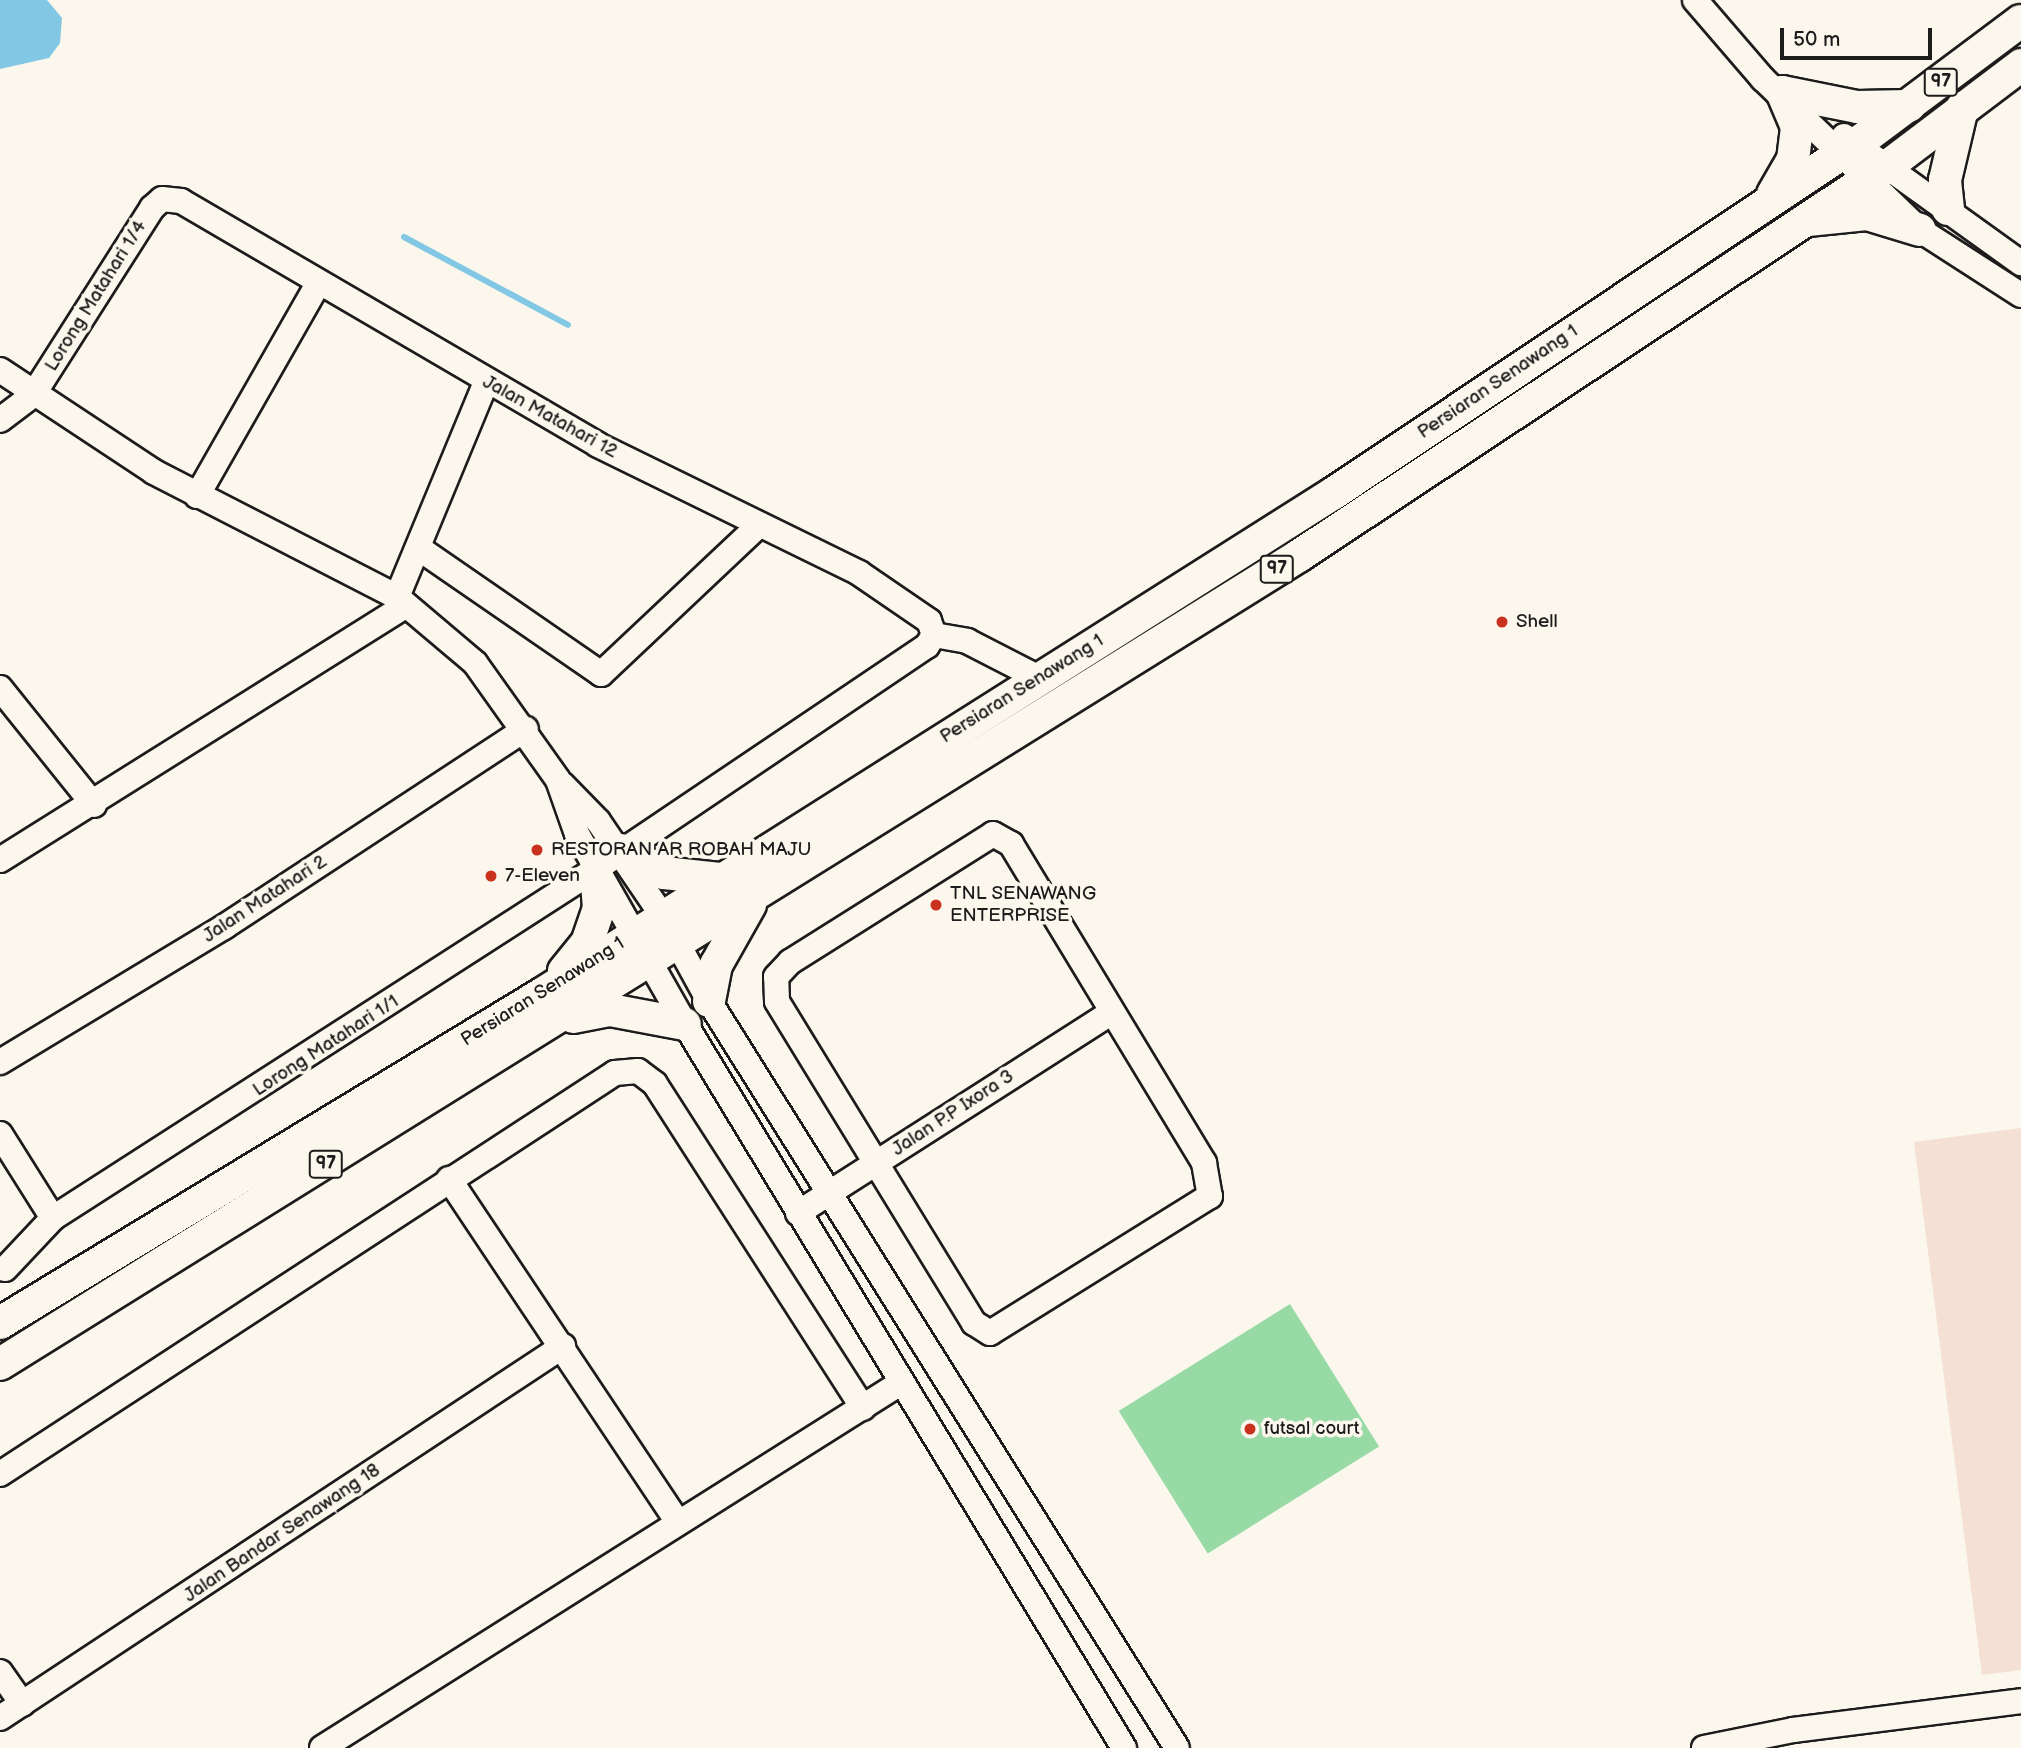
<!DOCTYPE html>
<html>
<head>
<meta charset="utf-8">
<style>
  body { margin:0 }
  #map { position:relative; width:2021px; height:1748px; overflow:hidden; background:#fbf7ec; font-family:"Balsamiq Sans",sans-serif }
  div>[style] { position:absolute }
  .built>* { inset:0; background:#f4e0d4 }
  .green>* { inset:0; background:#97daa6; transform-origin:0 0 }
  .water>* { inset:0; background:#82c7e4 }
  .stream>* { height:6px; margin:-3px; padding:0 3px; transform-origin:3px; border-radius:3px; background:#82c7e4 }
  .roads { filter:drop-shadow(2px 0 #1c1c1c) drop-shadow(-2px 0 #1c1c1c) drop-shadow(0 2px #1c1c1c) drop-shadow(0 -2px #1c1c1c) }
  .minor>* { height:24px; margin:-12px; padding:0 12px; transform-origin:12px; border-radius:12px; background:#fbf7ec }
  .major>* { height:32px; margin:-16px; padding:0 16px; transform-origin:16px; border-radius:16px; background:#fbf7ec }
  .dots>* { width:19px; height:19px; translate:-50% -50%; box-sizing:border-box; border:4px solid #fbf7ec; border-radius:50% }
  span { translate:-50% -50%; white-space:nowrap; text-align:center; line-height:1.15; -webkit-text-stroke:7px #fbf7ec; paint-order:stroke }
  .shield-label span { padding:2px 5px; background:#fbf7ec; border:2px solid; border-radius:5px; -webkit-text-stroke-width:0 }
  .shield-label { font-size:18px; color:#1c1c1c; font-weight:700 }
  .street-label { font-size:19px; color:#1c1c1c }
  .poi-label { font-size:19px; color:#1c1c1c }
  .left { translate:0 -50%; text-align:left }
  .scale { position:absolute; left:1780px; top:28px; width:152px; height:32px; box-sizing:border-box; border:4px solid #1c1c1c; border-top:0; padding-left:9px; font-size:21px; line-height:24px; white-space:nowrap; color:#1c1c1c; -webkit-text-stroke:5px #fbf7ec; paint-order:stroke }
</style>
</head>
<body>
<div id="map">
  <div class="built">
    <div style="clip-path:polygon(2021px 1128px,2021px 1670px,1982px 1675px,1914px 1142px)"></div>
  </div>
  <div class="green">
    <div style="left:1290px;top:1304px;width:168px;height:202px;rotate:58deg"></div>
  </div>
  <div class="water">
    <div style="clip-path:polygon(0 0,47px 0,62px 18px,60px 43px,49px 58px,0 69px)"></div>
  </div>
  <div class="stream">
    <div style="left:404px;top:237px;width:186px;rotate:28.2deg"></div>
  </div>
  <div class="roads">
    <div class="minor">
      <div style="left:1695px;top:0;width:104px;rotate:49.3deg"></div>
      <div style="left:1763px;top:79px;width:218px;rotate:43.9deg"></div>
      <div style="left:1920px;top:230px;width:120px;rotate:32.8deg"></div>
      <div style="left:1844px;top:136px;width:218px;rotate:35.7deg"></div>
      <div style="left:0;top:370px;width:185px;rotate:33.5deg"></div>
      <div style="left:154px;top:472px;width:273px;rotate:27.2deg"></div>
      <div style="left:397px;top:597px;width:102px;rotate:40.2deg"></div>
      <div style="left:475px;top:663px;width:143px;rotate:54.6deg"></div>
      <div style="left:558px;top:780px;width:57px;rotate:70.6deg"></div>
      <div style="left:577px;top:834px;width:219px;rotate:60.4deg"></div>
      <div style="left:685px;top:1024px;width:847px;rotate:58.77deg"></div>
      <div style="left:0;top:420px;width:41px;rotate:-37.1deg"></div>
      <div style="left:33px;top:395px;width:222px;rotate:-57.5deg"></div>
      <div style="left:152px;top:208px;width:13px;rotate:-42deg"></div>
      <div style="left:162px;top:199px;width:19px;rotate:6deg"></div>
      <div style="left:181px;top:201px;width:483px;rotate:30.3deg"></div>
      <div style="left:598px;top:445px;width:291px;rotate:26.1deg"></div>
      <div style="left:859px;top:573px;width:85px;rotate:34.4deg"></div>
      <div style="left:929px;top:621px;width:15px;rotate:70deg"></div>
      <div style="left:197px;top:496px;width:246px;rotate:-60.3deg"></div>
      <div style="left:420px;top:549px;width:220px;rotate:34.6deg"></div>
      <div style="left:601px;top:674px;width:216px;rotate:-43.3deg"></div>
      <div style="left:397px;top:597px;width:233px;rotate:-67.5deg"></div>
      <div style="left:934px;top:635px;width:34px;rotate:10deg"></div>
      <div style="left:967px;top:641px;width:81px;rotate:27.2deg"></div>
      <div style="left:0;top:688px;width:150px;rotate:51.2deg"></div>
      <div style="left:563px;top:785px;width:50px;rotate:45.8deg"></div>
      <div style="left:598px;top:821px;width:114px;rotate:55.8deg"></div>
      <div style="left:662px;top:915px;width:98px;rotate:61.3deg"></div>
      <div style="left:709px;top:1001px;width:881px;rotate:57.93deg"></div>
      <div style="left:993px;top:834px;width:21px;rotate:29deg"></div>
      <div style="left:1011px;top:844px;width:373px;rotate:58.8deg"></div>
      <div style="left:1204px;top:1163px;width:34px;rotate:80deg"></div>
      <div style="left:1210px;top:1196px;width:259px;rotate:148.1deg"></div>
      <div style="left:990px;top:1333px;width:19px;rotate:-148deg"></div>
      <div style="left:974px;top:1323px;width:377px;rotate:-121.5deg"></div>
      <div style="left:777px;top:1001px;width:24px;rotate:-92deg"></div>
      <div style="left:776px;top:977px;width:21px;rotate:-47deg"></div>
      <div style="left:790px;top:962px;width:240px;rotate:-32.2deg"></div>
      <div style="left:0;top:860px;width:479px;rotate:-32.1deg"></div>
      <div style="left:0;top:1062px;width:262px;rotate:-31.1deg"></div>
      <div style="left:224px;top:927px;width:361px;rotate:-33.3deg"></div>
      <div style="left:0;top:1134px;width:99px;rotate:57.8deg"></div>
      <div style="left:449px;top:1179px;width:411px;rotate:56.3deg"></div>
      <div style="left:798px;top:1213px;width:369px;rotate:-32.6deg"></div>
      <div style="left:5px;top:1269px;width:70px;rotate:-46.7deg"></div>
      <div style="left:53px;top:1218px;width:645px;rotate:-32.73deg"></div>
      <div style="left:596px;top:869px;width:399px;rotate:-34deg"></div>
      <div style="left:927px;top:646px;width:13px;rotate:-58deg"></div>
      <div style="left:0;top:1474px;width:734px;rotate:-33.11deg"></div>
      <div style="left:615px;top:1073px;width:23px;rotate:-5deg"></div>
      <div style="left:638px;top:1071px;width:21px;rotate:37deg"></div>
      <div style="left:655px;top:1084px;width:385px;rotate:57.3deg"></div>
      <div style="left:0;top:1672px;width:39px;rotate:55deg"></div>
      <div style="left:0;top:1718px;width:675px;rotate:-33.45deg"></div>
      <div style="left:322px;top:1748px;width:682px;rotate:-32.25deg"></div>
      <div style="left:1704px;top:1748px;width:91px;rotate:-11.4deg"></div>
      <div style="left:1793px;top:1730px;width:230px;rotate:-7.2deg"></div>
    </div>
    <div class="major">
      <div style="left:1782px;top:92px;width:76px;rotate:11.3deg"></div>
      <div style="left:1857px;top:107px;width:52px;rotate:-1.1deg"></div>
      <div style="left:1773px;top:194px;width:39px;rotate:-60deg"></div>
      <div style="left:1793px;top:160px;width:33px;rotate:-83deg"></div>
      <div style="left:1797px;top:127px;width:38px;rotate:-113deg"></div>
      <div style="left:1948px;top:209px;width:29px;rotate:-96deg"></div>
      <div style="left:1945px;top:180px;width:74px;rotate:-76.7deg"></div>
      <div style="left:1808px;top:220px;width:59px;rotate:-5.8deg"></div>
      <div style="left:1867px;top:214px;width:55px;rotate:16.8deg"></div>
      <div style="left:621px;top:850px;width:49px;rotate:28.1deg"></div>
      <div style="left:664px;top:873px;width:56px;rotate:6.1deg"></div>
      <div style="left:564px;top:971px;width:36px;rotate:-51deg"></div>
      <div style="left:587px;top:943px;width:36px;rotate:-71deg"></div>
      <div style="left:599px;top:909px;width:40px;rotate:-94.3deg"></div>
      <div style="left:709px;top:1001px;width:37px;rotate:-79deg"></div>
      <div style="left:716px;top:965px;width:69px;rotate:-60.5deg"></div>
      <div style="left:573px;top:1017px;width:38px;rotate:-11deg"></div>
      <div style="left:610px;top:1010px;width:76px;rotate:10.6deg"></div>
      <div style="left:0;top:1323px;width:634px;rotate:-31.26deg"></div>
      <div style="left:542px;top:994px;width:937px;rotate:-32.32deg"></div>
      <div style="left:1334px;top:493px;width:632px;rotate:-33.77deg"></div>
      <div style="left:1859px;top:142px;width:202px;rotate:-36.8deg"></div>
      <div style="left:0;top:1364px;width:1531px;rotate:-31.89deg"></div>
      <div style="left:1300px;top:555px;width:706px;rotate:-33.51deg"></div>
      <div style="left:1889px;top:165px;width:166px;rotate:-37.1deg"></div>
    </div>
  </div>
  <div class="dots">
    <div style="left:1502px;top:622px;background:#c8321e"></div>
    <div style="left:537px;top:850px;background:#c8321e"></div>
    <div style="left:491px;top:876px;background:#c8321e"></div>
    <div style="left:936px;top:905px;background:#c8321e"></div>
    <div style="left:1250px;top:1429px;background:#c8321e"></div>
  </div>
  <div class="shield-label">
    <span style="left:1941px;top:82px">97</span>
    <span style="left:1277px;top:569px">97</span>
    <span style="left:326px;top:1164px">97</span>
  </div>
  <div class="street-label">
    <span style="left:96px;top:296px;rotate:-58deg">Lorong Matahari 1/4</span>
    <span style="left:1498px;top:382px;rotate:-34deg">Persiaran Senawang 1</span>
    <span style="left:550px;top:417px;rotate:29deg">Jalan Matahari 12</span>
    <span style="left:1022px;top:689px;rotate:-32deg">Persiaran Senawang 1</span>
    <span style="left:265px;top:899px;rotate:-33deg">Jalan Matahari 2</span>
    <span style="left:543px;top:992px;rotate:-32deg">Persiaran Senawang 1</span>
    <span style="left:326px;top:1046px;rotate:-33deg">Lorong Matahari 1/1</span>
    <span style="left:953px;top:1113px;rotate:-33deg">Jalan P.P Ixora 3</span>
    <span style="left:282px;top:1533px;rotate:-34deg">Jalan Bandar Senawang 18</span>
  </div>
  <div class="poi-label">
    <span class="left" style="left:1516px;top:622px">Shell</span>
    <span class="left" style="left:551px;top:850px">RESTORAN AR ROBAH MAJU</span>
    <span class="left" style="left:505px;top:876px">7-Eleven</span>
    <span class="left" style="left:950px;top:905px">TNL SENAWANG<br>ENTERPRISE</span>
    <span class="left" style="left:1264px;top:1429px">futsal court</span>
  </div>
  <div class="scale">50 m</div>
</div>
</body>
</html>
